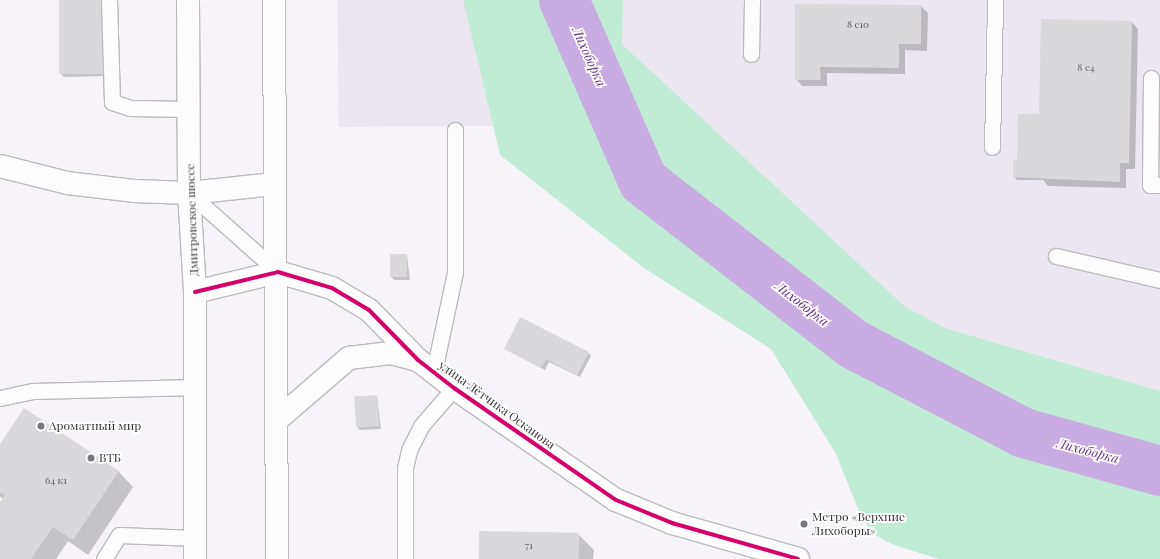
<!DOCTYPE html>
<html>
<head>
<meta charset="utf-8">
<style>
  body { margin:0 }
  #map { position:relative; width:1160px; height:559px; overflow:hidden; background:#f6f4f9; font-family:"Playfair Display",serif }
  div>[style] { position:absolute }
  .built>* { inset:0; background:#ebe6ef }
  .green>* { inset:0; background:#c0ebd5 }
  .shadow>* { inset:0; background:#0003 }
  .river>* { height:50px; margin:-25px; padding:0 25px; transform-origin:25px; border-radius:25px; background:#c8ace2 }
  .building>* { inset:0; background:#d9d8db; transform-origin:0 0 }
  .roads { filter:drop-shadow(1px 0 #bcbabe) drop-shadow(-1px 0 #bcbabe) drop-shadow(0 1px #bcbabe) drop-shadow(0 -1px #bcbabe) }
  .service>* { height:15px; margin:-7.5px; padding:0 7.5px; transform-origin:7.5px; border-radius:7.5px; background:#fefdfe }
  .minor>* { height:22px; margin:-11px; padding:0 11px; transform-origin:11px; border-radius:11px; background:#fefdfe }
  .secondary>* { height:22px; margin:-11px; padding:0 11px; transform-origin:11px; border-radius:11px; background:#fefdfe }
  .primary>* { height:22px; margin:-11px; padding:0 11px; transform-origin:11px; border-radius:11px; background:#fefdfe }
  .cycleway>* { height:4px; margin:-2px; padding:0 2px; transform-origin:2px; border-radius:2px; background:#d6006c }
  .dots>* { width:11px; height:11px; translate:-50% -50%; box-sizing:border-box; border:2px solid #fff; border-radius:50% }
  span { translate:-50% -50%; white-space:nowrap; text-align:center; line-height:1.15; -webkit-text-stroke:3.5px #fff; paint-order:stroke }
  .number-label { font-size:10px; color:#605e62 }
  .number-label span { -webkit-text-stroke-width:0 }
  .street-label { font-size:12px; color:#373539 }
  .poi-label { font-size:12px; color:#373539 }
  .left { translate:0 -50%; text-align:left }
  .water-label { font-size:13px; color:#65318a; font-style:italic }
</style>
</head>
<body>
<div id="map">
  <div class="built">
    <div style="clip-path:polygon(337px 0,463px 0,493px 126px,339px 127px)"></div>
    <div style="clip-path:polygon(623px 0,1160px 0,1160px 391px,945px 328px,904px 307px,622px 44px)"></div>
  </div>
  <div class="green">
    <div style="clip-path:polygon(463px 0,623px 0,622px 44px,904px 306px,945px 328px,1160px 391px,1160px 559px,939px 559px,894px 545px,873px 534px,861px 516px,835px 452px,771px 349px,644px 268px,500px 155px)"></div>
  </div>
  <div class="shadow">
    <div style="clip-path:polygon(60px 0,109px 76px,64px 77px,61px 74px)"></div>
    <div style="clip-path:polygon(796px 6px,921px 6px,928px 13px,927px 51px,905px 50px,905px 74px,827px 73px,827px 86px,802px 86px,796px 79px)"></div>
    <div style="clip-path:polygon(1132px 22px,1138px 29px,1135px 169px,1126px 169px,1126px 188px,1048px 186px,1043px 180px,1017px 180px,1014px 176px,1018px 161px,1040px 116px)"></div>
    <div style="clip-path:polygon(407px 255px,410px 280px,394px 280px,391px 277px)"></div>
    <div style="clip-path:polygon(505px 349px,588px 352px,591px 356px,580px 377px,549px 362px,545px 370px)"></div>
    <div style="clip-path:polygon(377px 396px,381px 429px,360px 430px,357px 427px)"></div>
    <div style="clip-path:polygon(0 446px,118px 471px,133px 487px,88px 555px,68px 541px,56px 559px,0 559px,0 504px,3px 499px,0 496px)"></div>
    <div style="clip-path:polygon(578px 534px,594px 550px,593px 559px,480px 559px)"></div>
  </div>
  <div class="river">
    <div style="left:564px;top:0;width:197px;rotate:66.4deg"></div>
    <div style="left:643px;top:181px;width:266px;rotate:37.8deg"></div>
    <div style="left:853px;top:344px;width:193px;rotate:27.5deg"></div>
    <div style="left:1024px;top:433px;width:141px;rotate:15.6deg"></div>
  </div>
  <div class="building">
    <div style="left:59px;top:0;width:47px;height:74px"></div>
    <div style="clip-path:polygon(795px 4px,921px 5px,921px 44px,899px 44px,899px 68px,820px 67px,821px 80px,795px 80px)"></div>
    <div style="clip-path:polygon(1041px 19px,1132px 21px,1129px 163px,1120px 163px,1120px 182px,1013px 177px,1013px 160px,1017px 160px,1018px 114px,1039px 114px)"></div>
    <div style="left:390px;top:254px;width:17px;height:23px"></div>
    <div style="clip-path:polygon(520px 317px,589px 352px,577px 375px,546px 359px,541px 368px,504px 349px)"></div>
    <div style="left:377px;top:395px;width:31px;height:23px;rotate:86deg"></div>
    <div style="clip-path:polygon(24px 408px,119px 471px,73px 540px,53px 527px,31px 559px,0 559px,0 502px,5px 495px,0 492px,0 444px)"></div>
    <div style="left:479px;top:531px;width:100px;height:28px;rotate:1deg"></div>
  </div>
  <div class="roads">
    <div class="service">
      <div style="left:109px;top:0;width:102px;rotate:88.3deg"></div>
      <div style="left:112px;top:102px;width:19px;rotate:18deg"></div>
      <div style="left:130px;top:108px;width:60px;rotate:1deg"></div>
      <div style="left:751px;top:54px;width:54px;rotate:-88.9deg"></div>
      <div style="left:1151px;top:78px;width:107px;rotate:90.5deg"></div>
      <div style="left:1150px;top:185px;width:10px"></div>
      <div style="left:992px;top:147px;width:147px;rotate:-88.8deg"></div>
      <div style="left:189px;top:193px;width:119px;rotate:41.6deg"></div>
      <div style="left:1056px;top:256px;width:107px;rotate:13deg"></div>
      <div style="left:434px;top:371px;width:101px;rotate:-78deg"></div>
      <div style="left:455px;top:272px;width:142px;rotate:-90deg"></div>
      <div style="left:0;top:398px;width:34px;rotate:-12deg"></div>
      <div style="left:33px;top:391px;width:163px;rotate:-1.4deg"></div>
      <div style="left:104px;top:559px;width:28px;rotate:-58deg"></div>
      <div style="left:119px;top:535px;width:76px;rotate:2.3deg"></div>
      <div style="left:405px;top:559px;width:91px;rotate:-90deg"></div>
      <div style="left:405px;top:468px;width:18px;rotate:-77deg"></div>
      <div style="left:409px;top:450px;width:27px;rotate:-63deg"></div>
      <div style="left:421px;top:426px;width:50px;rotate:-49deg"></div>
    </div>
    <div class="minor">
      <div style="left:195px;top:292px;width:85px;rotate:-13.5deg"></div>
      <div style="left:278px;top:272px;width:56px;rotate:16.5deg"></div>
      <div style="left:332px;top:288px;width:43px;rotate:30.7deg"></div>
      <div style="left:369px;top:310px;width:70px;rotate:45.6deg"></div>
      <div style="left:418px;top:360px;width:46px;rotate:37.9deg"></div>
      <div style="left:454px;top:388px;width:197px;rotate:34.7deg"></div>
      <div style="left:616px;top:500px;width:61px;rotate:22.3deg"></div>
      <div style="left:672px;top:523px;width:131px;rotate:15.9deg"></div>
      <div style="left:278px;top:419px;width:94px;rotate:-40.7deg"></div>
      <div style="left:349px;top:358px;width:42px;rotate:-6.8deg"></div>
      <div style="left:391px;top:353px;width:28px;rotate:15deg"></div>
    </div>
    <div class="secondary">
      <div style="left:0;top:166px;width:69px;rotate:14.2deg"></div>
      <div style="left:67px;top:183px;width:67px;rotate:6.8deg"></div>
      <div style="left:134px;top:191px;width:55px;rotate:2.1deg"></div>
      <div style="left:189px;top:193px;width:86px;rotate:-6deg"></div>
    </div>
    <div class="primary">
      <div style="left:188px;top:0;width:193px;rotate:89.7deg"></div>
      <div style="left:189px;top:193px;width:99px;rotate:86.5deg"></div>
      <div style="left:195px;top:292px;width:267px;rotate:90deg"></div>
      <div style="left:274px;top:0;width:559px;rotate:89.69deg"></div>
    </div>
  </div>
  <div class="cycleway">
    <div style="left:195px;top:292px;width:85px;rotate:-13.5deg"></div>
    <div style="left:278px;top:272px;width:56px;rotate:16.5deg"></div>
    <div style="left:332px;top:288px;width:43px;rotate:30.7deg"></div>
    <div style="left:369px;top:310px;width:70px;rotate:45.6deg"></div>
    <div style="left:418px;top:360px;width:46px;rotate:37.9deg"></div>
    <div style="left:454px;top:388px;width:197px;rotate:34.7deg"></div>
    <div style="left:616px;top:500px;width:61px;rotate:22.3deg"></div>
    <div style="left:672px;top:523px;width:131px;rotate:15.9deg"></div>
  </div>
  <div class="dots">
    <div style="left:41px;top:426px;background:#7a787c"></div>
    <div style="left:91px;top:458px;background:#7a787c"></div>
    <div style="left:804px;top:524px;background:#7a787c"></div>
  </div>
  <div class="number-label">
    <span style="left:858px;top:25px">8 с10</span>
    <span style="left:1086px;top:68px">8 с4</span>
    <span style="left:56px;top:481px">64 к1</span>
    <span style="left:529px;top:546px">71</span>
  </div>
  <div class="street-label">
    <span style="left:192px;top:220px;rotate:-92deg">Дмитровское шоссе</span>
    <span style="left:497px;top:405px;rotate:36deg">улица Лётчика Осканова</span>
  </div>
  <div class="poi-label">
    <span class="left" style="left:49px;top:426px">Ароматный мир</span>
    <span class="left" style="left:99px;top:458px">ВТБ</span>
    <span class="left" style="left:812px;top:524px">Метро «Верхние<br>Лихоборы»</span>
  </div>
  <div class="water-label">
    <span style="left:589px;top:57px;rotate:66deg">Лихоборка</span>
    <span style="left:802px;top:304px;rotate:38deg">Лихоборка</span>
    <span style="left:1088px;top:451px;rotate:15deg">Лихоборка</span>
  </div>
</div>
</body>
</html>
